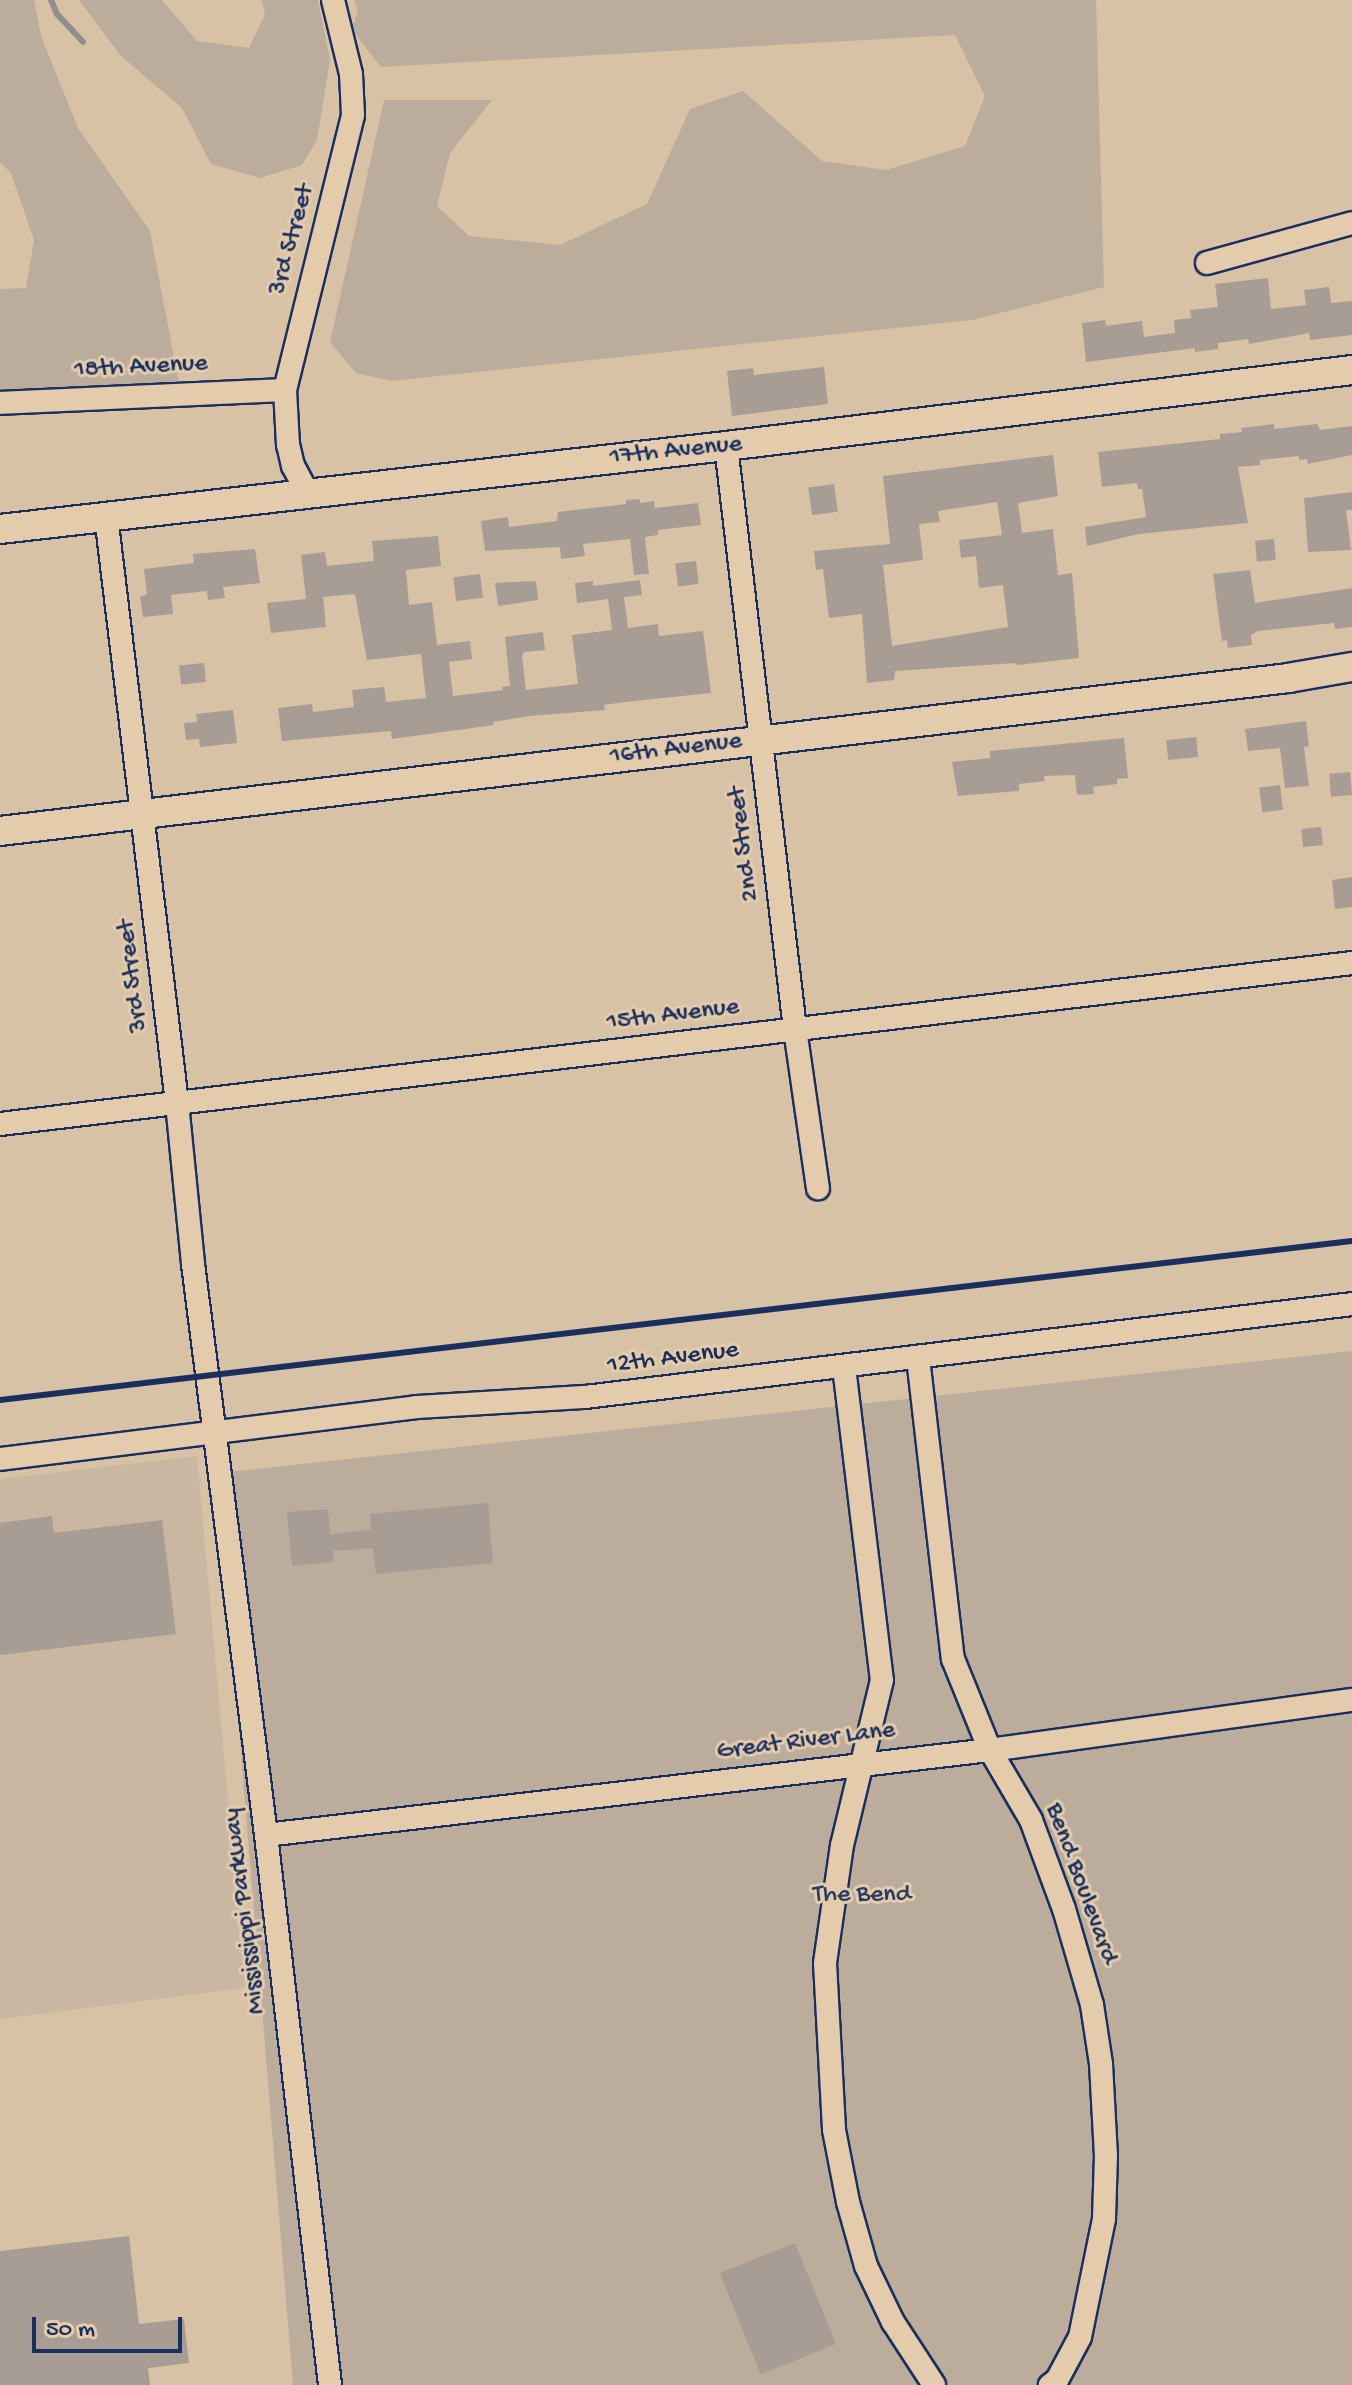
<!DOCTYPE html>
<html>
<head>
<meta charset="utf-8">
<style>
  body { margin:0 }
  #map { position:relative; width:1352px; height:2385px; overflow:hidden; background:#d7c2a6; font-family:"Gochi Hand",sans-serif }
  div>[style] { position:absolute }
  .built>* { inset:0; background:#c9b7a1 }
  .green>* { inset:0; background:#bbac9c }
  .stream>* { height:6px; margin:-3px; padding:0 3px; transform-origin:3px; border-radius:3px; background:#948d8d }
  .building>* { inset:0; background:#a89d95; transform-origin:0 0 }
  .roads { filter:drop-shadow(2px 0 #1b2f5e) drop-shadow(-2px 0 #1b2f5e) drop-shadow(0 2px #1b2f5e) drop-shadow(0 -2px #1b2f5e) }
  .minor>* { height:22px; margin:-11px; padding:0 11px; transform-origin:11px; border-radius:11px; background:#e3cbab }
  .major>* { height:28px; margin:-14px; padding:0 14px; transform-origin:14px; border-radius:14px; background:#e3cbab }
  .rail>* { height:6px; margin:-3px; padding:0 3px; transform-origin:3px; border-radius:3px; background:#1b2f5e }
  span { translate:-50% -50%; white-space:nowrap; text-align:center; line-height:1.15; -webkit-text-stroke:6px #e3cbab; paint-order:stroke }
  .street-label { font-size:26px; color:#1b2f5e }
  .park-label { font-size:26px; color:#2b3c64 }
  .scale { position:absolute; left:32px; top:2317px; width:150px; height:36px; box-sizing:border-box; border:4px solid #1b2f5e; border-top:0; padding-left:10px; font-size:24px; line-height:28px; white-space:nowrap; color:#1b2f5e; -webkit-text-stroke:6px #e3cbab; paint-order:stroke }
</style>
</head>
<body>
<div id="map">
  <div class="built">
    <div style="clip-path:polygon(197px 1456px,245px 1988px,0 2019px,0 1479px)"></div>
  </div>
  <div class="green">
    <div style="clip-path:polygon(0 0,34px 0,41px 36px,78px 128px,150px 231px,179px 384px,0 391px,0 289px,26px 288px,34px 240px,11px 173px,0 162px)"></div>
    <div style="clip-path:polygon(79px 0,162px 0,197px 41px,249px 48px,265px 14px,262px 0,318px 0,330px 60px,317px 140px,302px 165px,260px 178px,211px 164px,182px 108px,120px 55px)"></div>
    <div style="clip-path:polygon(354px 0,1096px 0,1104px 287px,972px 320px,391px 381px,356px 373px,330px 342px,384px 100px,492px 100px,450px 153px,437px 206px,469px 236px,560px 245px,647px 204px,690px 109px,743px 91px,822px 161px,886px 170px,965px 146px,985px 96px,955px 35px,381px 67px,356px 35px,353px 25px,358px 11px)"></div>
    <div style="clip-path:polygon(1352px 1351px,1352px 2385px,293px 2385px,218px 1473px)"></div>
  </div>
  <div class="stream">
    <div style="left:51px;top:0;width:15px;rotate:67deg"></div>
    <div style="left:57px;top:14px;width:38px;rotate:47deg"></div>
  </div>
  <div class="building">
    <div style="clip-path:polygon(1268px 278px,1271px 309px,1306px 305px,1304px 290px,1329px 287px,1331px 303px,1352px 301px,1352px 335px,1310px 340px,1309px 333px,1249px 344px,1248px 339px,1218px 343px,1218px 349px,1195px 352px,1195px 348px,1086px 362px,1082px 323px,1105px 320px,1106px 326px,1142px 321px,1144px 337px,1175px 333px,1174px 320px,1191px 318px,1190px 310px,1218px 307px,1215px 284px)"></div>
    <div style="clip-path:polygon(824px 367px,828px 404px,732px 416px,727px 371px,753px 368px,754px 375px)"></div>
    <div style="clip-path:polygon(1274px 424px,1274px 429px,1317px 424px,1320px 430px,1352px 426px,1352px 455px,1308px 464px,1307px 459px,1299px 460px,1299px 456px,1260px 460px,1260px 465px,1238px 467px,1248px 523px,1139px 534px,1087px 546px,1085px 527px,1146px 517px,1142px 489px,1138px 489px,1137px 483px,1102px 487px,1098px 452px,1220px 439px,1220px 434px,1242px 432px,1241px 428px)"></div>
    <div style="clip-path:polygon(evenodd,1053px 455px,1058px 496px,1018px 503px,1022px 533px,1053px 529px,1058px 575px,1072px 573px,1079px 658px,1017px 665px,1016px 663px,895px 671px,894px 680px,867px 683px,862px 614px,829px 618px,823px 569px,816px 570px,814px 551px,890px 544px,883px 476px,1053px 455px,997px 502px,1002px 535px,959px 540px,961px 558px,976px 556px,979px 588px,1003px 585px,1008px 627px,892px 646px,883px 565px,923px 560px,919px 524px,940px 522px,938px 511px,997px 502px)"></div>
    <div style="left:834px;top:484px;width:28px;height:26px;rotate:82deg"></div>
    <div style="clip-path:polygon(1352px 492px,1352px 510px,1346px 510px,1351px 550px,1308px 552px,1304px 498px)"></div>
    <div style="clip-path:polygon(640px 499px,640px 503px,654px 501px,655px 508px,698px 503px,701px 525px,658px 530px,658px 535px,645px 537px,649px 574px,634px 575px,630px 539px,583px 544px,585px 556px,561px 559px,560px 547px,485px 551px,481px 521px,508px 517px,509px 527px,557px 521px,558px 512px,626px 504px,626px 500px)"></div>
    <div style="clip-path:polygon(438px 536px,441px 566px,406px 570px,409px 605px,432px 602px,437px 645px,470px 641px,472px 659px,449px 662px,453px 696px,503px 690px,502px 687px,510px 686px,505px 637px,543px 632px,545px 650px,524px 652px,522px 656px,526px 690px,578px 684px,572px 635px,612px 630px,608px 599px,577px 603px,575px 583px,593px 581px,593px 586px,640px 580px,642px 595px,624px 597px,628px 628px,658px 624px,659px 636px,703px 631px,711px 693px,625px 702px,604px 705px,605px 710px,529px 716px,493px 722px,494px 725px,392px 739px,391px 731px,282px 741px,278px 708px,312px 704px,313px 712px,354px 707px,352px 690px,384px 687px,386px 702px,426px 698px,421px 654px,367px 660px,355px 594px,323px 597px,326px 627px,271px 633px,267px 603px,306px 599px,301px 555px,325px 552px,327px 566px,374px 561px,372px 541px)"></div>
    <div style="left:1274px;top:539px;width:21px;height:19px;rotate:85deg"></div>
    <div style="clip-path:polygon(255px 549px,260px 583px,223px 587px,225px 598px,208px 600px,207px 591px,171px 595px,173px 614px,143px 617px,140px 596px,147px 595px,144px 569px,194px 563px,193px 554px)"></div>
    <div style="left:696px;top:561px;width:23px;height:21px;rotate:83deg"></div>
    <div style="clip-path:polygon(1250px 570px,1255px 603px,1352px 588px,1352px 627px,1335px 629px,1334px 623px,1258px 631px,1251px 635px,1252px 645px,1228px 648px,1227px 640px,1222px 641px,1213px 574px)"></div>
    <div style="left:480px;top:574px;width:24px;height:27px;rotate:83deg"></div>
    <div style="clip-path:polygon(536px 581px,538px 600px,498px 606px,495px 583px)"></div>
    <div style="left:204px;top:663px;width:19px;height:25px;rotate:84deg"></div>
    <div style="clip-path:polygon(233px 710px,237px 743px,200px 747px,199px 739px,186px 740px,184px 723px,197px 722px,196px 714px)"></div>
    <div style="clip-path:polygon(1306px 721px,1309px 746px,1304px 747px,1309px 786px,1285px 788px,1280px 748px,1248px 751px,1245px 729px)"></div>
    <div style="left:1196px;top:737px;width:20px;height:30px;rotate:84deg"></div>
    <div style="clip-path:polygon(1124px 738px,1128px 778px,1117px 779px,1117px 784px,1093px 787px,1094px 794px,1077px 795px,1075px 775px,1044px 776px,1045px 781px,1019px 784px,1019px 791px,958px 796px,952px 762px,990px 758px,990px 751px)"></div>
    <div style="left:1350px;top:772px;width:23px;height:21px;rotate:85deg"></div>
    <div style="left:1280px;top:785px;width:25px;height:21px;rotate:83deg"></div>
    <div style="left:1321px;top:827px;width:18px;height:20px;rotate:84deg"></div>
    <div style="clip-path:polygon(1352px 877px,1352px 907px,1335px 909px,1332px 880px)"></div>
    <div style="clip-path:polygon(488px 1503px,493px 1563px,376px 1574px,373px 1548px,333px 1551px,334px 1562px,292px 1566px,287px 1512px,328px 1509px,330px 1534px,371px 1530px,370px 1514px)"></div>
    <div style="clip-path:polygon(52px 1516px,54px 1533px,162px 1520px,176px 1634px,0 1655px,0 1523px)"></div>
    <div style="clip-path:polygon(129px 2236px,139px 2324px,184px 2319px,189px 2363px,148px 2368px,150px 2385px,0 2385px,0 2251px)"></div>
    <div style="left:795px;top:2243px;width:109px;height:81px;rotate:68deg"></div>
  </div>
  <div class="roads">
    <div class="minor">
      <div style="left:1207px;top:263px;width:150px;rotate:-15.4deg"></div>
      <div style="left:0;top:403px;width:285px;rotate:-2.6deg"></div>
      <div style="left:726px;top:446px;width:587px;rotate:83.25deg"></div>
      <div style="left:795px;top:1029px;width:161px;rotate:81.8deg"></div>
      <div style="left:307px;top:492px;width:30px;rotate:-118deg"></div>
      <div style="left:293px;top:466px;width:22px;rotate:-103deg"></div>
      <div style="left:288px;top:445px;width:55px;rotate:-93.1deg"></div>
      <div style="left:285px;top:390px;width:283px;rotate:-76.1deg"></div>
      <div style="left:353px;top:115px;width:41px;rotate:-92.8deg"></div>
      <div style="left:351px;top:74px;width:76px;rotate:-103.7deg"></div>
      <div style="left:106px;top:516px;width:591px;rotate:83.1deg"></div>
      <div style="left:177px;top:1103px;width:162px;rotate:84.3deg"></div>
      <div style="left:193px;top:1264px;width:576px;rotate:82.71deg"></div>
      <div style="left:266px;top:1835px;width:554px;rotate:83.36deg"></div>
      <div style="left:0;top:1124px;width:1362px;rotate:-6.79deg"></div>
      <div style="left:918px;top:1358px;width:303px;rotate:83.4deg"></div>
      <div style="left:953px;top:1659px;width:98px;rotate:67.9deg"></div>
      <div style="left:990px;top:1750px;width:81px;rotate:59.6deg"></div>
      <div style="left:1031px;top:1820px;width:95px;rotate:69.7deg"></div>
      <div style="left:1064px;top:1909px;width:100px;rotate:73.7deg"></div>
      <div style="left:1092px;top:2005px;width:60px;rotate:81.3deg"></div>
      <div style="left:1101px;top:2064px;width:91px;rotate:86.9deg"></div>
      <div style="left:1106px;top:2155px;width:64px;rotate:91.8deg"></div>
      <div style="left:1104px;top:2219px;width:120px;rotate:101.5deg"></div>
      <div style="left:1080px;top:2337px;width:49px;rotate:118.1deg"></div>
      <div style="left:1057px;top:2380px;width:9px;rotate:144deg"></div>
      <div style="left:844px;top:1367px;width:315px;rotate:83.1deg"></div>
      <div style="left:882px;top:1680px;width:170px;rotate:103.6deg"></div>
      <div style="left:842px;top:1845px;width:119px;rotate:98.2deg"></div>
      <div style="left:825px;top:1963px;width:167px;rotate:86.9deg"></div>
      <div style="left:834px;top:2130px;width:73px;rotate:79deg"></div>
      <div style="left:848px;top:2202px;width:66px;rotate:74.3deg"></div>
      <div style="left:866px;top:2266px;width:62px;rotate:64.3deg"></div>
      <div style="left:893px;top:2322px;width:75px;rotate:56.9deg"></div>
      <div style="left:0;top:1459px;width:419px;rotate:-7.1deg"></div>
      <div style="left:416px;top:1407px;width:169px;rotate:-3.4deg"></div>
      <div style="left:585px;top:1397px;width:773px;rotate:-6.91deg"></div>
      <div style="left:266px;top:1835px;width:729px;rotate:-6.7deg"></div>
      <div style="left:990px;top:1750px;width:365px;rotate:-7.9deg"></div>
    </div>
    <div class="major">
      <div style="left:0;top:529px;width:731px;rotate:-6.52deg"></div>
      <div style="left:726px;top:446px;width:631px;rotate:-6.92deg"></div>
      <div style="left:0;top:831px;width:1297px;rotate:-6.77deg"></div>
      <div style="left:1288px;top:678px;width:65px;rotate:-9.8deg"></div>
    </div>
  </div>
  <div class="rail">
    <div style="left:0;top:1400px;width:1361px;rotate:-6.71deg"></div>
  </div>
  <div class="street-label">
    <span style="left:293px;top:240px;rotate:-75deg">3rd Street</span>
    <span style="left:141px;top:368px;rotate:-3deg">18th Avenue</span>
    <span style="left:676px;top:452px;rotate:-6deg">17th Avenue</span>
    <span style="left:676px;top:750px;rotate:-7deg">16th Avenue</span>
    <span style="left:745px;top:844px;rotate:-97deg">2nd Street</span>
    <span style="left:134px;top:976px;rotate:-97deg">3rd Street</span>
    <span style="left:673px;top:1016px;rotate:-7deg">15th Avenue</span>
    <span style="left:673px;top:1359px;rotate:-7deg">12th Avenue</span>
    <span style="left:806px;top:1742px;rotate:-7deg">Great River Lane</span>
    <span style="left:1080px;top:1884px;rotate:70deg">Bend Boulevard</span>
    <span style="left:246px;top:1911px;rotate:-97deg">Mississippi Parkway</span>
  </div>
  <div class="park-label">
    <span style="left:862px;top:1896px">The Bend</span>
  </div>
  <div class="scale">50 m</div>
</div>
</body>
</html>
